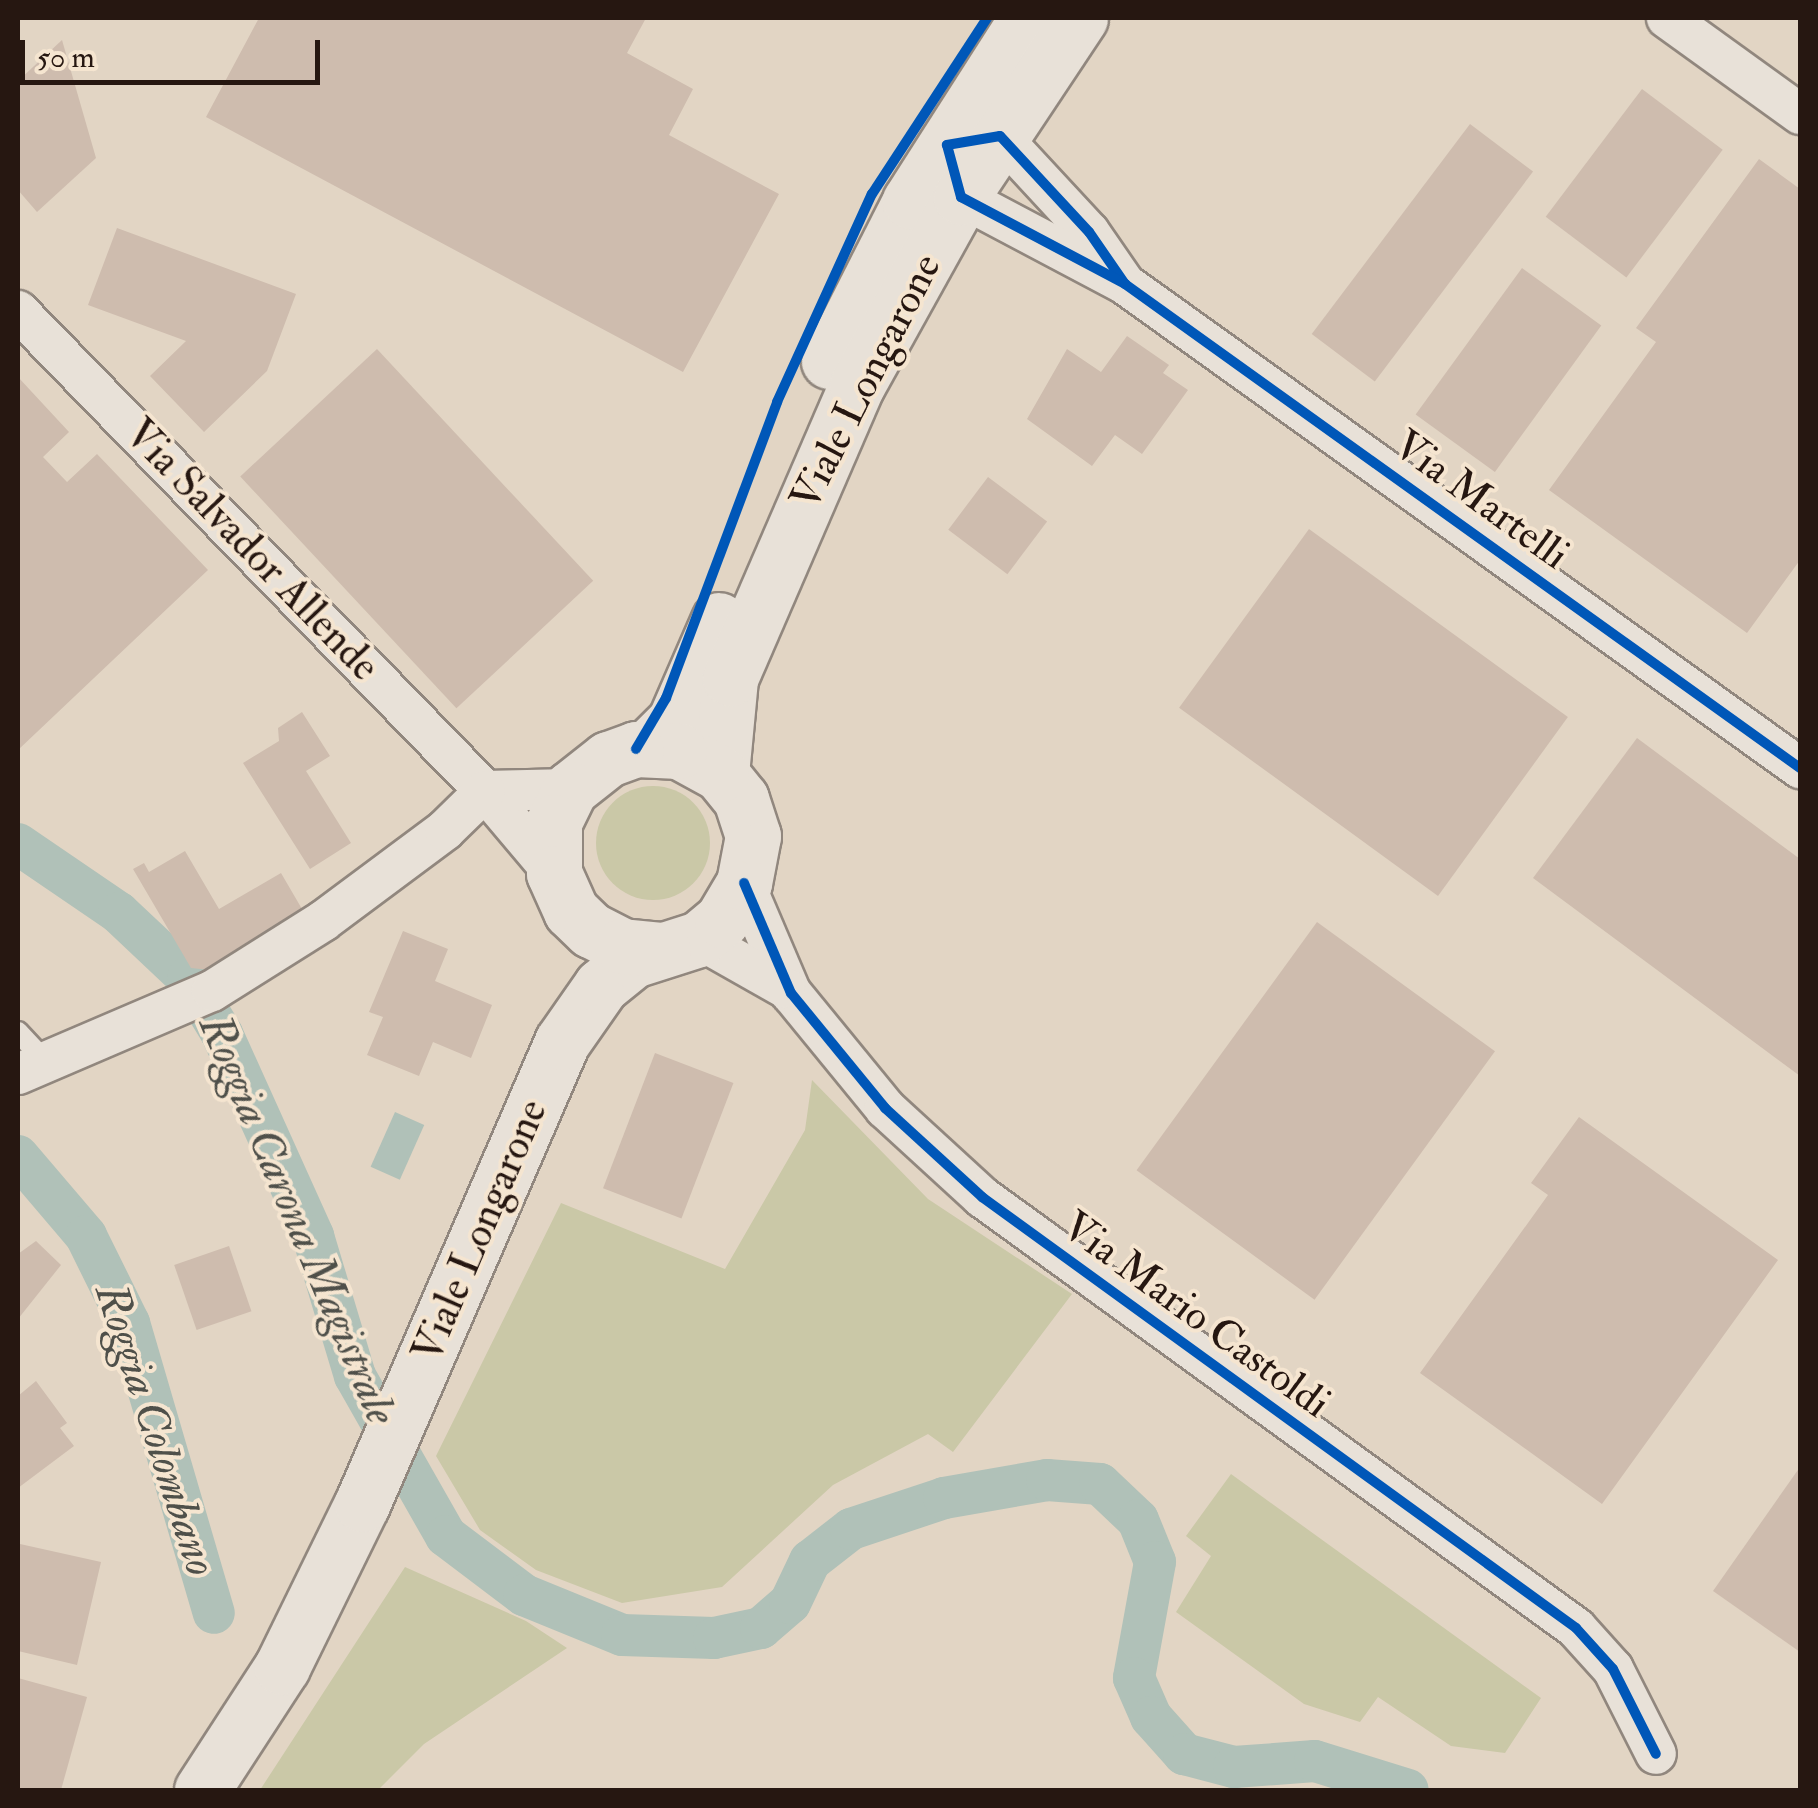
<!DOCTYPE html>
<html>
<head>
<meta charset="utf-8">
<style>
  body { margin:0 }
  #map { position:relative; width:1818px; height:1808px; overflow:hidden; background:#e2d5c4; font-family:"IM FELL Double Pica",serif }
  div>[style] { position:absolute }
  .green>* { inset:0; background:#cac8a7 }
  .round { border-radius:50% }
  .water>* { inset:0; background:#b0c1b8; transform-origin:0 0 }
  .canal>* { height:42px; margin:-21px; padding:0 21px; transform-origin:21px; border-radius:21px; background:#b0c1b8 }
  .building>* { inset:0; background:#cebcae; transform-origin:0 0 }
  .roads { filter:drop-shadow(2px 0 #91877e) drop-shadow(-2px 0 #91877e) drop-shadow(0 2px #91877e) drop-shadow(0 -2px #91877e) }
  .lane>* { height:20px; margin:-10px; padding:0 10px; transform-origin:10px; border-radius:10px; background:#e8e1d8 }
  .street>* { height:40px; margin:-20px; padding:0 20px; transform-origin:20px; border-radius:20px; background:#e8e1d8 }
  .secondary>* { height:55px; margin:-27.5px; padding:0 27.5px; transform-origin:27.5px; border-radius:27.5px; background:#e8e1d8 }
  .cycleway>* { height:10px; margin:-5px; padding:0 5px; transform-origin:5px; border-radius:5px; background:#0057b8 }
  span { translate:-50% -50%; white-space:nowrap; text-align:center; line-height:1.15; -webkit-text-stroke:8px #f5e5d0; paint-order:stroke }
  .street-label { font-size:42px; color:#261711 }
  .water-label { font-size:45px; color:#4f504a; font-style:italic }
  .frame { position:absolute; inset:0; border:20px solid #261711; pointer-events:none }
  .scale { position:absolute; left:20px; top:40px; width:300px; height:45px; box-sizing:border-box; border:5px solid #261711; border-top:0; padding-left:12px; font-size:30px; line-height:35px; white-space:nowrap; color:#261711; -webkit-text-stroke:8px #f5e5d0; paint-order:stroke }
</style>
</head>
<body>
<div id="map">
  <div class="green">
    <div class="round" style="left:596px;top:786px;width:114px;height:114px"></div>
    <div style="clip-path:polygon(812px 1080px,928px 1199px,1072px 1294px,953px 1452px,928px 1434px,833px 1485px,722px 1587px,622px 1603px,536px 1570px,480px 1530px,436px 1456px,561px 1203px,725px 1269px,805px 1130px)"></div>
    <div style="clip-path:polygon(1231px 1474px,1541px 1698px,1505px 1753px,1451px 1746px,1378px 1697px,1360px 1722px,1304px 1704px,1176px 1612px,1211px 1556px,1186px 1536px)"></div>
    <div style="clip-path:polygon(405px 1567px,526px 1621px,567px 1648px,424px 1744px,378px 1790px,260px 1790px)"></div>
  </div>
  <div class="water">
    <div style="left:395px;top:1112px;width:32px;height:60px;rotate:24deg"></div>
  </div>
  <div class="canal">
    <div style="left:18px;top:844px;width:122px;rotate:34.3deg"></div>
    <div style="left:119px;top:913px;width:95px;rotate:43.3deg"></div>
    <div style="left:188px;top:978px;width:66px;rotate:58.7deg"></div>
    <div style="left:222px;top:1034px;width:222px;rotate:65.7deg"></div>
    <div style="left:313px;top:1236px;width:146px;rotate:73.3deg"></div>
    <div style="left:355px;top:1376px;width:184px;rotate:60.4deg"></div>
    <div style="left:446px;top:1536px;width:98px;rotate:37.1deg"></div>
    <div style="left:524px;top:1595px;width:106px;rotate:22.2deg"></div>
    <div style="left:622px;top:1635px;width:92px;rotate:1.9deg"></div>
    <div style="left:714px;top:1638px;width:48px;rotate:-12deg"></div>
    <div style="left:761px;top:1628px;width:38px;rotate:-41deg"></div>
    <div style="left:790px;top:1603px;width:47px;rotate:-64.5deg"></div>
    <div style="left:810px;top:1561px;width:52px;rotate:-38deg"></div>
    <div style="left:851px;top:1529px;width:98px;rotate:-18.4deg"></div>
    <div style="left:944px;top:1498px;width:105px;rotate:-9.9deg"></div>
    <div style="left:1047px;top:1480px;width:53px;rotate:4.3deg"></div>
    <div style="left:1100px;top:1484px;width:52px;rotate:43.5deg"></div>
    <div style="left:1138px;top:1520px;width:45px;rotate:68deg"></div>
    <div style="left:1155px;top:1562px;width:118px;rotate:100.3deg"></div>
    <div style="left:1134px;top:1678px;width:43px;rotate:66.4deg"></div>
    <div style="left:1151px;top:1717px;width:50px;rotate:48.3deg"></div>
    <div style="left:1184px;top:1754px;width:52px;rotate:14.6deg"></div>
    <div style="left:1234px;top:1767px;width:81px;rotate:-4.2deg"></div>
    <div style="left:1315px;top:1761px;width:97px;rotate:17.3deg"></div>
    <div style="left:18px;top:1156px;width:105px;rotate:49.6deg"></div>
    <div style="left:86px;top:1236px;width:97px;rotate:63.7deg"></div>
    <div style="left:129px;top:1323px;width:302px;rotate:73.7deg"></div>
  </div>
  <div class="building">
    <div style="clip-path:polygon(259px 18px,646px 18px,627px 53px,693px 89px,669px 135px,779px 194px,683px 372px,206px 117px)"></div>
    <div style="clip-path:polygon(62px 40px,96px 158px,37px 212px,18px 190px,18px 81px)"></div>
    <div style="left:1642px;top:89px;width:101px;height:160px;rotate:37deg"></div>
    <div style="left:1470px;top:124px;width:79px;height:263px;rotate:37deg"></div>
    <div style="clip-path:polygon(1759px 159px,1800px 189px,1800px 560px,1747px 633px,1549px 490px,1656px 342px,1636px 328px)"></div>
    <div style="clip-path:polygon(117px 228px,296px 294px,267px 371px,204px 432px,150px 376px,186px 341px,88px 305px)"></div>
    <div style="left:1522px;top:268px;width:98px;height:181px;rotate:36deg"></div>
    <div style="clip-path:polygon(1127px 336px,1169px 365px,1163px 373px,1188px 390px,1142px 454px,1115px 435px,1092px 466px,1027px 419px,1067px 349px,1101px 372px)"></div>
    <div style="left:377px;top:349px;width:317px;height:187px;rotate:47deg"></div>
    <div style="clip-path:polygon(18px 377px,69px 432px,43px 457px,67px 482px,97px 454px,208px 570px,18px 750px)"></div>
    <div style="left:988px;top:477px;width:74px;height:66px;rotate:37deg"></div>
    <div style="left:1309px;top:529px;width:320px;height:221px;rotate:36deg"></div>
    <div style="clip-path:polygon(302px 712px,330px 756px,306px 771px,351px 843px,310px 869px,243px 763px,279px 741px,278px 728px)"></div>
    <div style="clip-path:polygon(1637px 738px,1800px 859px,1800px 1076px,1533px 878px)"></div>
    <div style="clip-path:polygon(185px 851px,219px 909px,281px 873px,302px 909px,210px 970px,191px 968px,133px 869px,144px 863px,149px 872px)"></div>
    <div style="left:1317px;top:922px;width:220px;height:307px;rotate:36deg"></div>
    <div style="clip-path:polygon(403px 931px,448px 949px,435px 981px,492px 1005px,471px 1058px,433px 1042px,419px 1076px,367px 1055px,383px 1017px,369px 1012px)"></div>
    <div style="left:655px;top:1053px;width:84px;height:145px;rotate:21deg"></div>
    <div style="clip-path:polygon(1579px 1117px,1778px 1260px,1602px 1504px,1420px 1373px,1548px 1195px,1531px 1183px)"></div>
    <div style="clip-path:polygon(36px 1241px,61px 1265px,18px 1319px,18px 1254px)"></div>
    <div style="left:229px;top:1246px;width:69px;height:58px;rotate:71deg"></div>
    <div style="clip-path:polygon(36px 1381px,67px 1423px,60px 1428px,74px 1446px,18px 1488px,18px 1396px)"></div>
    <div style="clip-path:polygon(1800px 1467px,1800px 1652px,1713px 1591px)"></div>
    <div style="clip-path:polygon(20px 1544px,101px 1562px,77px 1665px,18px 1651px)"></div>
    <div style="clip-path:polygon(18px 1678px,87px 1697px,61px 1790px,18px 1788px)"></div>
  </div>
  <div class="roads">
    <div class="lane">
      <div style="left:18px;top:1032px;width:41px;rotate:47deg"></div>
    </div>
    <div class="street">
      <div style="left:1667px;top:18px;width:164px;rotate:35.8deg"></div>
      <div style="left:974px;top:140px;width:26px;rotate:-9deg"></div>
      <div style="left:1000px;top:136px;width:131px;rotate:47.2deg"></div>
      <div style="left:1089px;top:232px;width:63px;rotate:55.3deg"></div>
      <div style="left:955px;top:174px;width:24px;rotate:75deg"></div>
      <div style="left:961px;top:197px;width:186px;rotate:27.9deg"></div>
      <div style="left:1125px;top:284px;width:831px;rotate:35.64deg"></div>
      <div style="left:18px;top:311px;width:670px;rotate:45.79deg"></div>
      <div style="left:485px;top:791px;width:107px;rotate:49.9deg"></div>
      <div style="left:485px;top:791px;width:85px;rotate:-1.3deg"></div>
      <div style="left:744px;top:883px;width:120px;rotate:66.9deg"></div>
      <div style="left:791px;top:993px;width:149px;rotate:50.7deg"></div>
      <div style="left:885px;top:1108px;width:132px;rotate:42.5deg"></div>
      <div style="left:982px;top:1197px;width:734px;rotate:35.96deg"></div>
      <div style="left:1576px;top:1628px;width:55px;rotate:47.9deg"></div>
      <div style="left:1613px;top:1669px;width:95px;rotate:63.2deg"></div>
      <div style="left:699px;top:939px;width:98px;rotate:29.5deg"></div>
      <div style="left:18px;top:1074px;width:211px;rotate:-23.2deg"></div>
      <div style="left:212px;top:991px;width:131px;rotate:-32.2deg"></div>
      <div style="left:323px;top:921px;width:152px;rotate:-36.7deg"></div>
      <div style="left:445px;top:830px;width:56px;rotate:-44.3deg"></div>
    </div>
    <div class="secondary">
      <div style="left:829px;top:361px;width:179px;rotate:-63.1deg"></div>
      <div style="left:910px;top:201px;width:217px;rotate:-57.4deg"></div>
      <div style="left:649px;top:747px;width:37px;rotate:-45deg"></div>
      <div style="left:675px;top:721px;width:110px;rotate:-66.5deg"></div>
      <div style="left:721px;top:774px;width:96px;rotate:-84.6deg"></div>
      <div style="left:730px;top:678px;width:319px;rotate:-66.6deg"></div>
      <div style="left:857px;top:385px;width:215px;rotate:-61deg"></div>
      <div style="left:961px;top:197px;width:215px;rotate:-56.4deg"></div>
      <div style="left:202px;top:1790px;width:147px;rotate:-57deg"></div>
      <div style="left:282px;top:1667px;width:182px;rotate:-63.9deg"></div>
      <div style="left:362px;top:1504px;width:503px;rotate:-66.59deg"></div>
      <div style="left:562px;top:1042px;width:68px;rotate:-55.1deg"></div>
      <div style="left:601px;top:986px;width:41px;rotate:-39.1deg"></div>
      <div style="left:633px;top:960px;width:69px;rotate:-17.7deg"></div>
      <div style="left:699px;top:939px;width:30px;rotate:-40deg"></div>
      <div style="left:722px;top:920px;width:43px;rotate:-59.3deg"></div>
      <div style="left:744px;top:883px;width:48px;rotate:-79.2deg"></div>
      <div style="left:753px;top:836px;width:39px;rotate:-108deg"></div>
      <div style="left:741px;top:799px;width:32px;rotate:-129deg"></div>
      <div style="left:721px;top:774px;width:48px;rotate:-151.3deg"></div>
      <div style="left:679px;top:751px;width:43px;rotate:-177.3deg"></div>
      <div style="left:636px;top:749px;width:30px;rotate:160deg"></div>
      <div style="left:608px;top:759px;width:48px;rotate:141.7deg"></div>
      <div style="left:570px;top:789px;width:37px;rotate:116deg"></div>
      <div style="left:554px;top:822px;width:51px;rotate:90deg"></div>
      <div style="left:554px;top:873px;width:42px;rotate:65.9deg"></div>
      <div style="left:571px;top:911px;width:28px;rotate:44deg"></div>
      <div style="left:591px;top:930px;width:35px;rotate:27deg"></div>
      <div style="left:622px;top:946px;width:41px;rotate:5.6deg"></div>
    </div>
  </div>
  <div class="cycleway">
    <div style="left:1125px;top:284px;width:63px;rotate:-124.7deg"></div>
    <div style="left:1089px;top:232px;width:131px;rotate:-132.8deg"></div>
    <div style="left:1000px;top:136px;width:54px;rotate:170.4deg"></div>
    <div style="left:947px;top:145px;width:54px;rotate:74.9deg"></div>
    <div style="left:961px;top:197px;width:186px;rotate:27.9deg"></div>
    <div style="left:1125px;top:284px;width:831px;rotate:35.64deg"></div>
    <div style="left:636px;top:749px;width:59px;rotate:-59.5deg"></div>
    <div style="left:666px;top:698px;width:316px;rotate:-69.4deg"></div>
    <div style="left:777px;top:402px;width:229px;rotate:-65.5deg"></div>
    <div style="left:872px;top:194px;width:210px;rotate:-56.8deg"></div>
    <div style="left:744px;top:883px;width:120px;rotate:66.9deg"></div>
    <div style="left:791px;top:993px;width:149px;rotate:50.7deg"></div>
    <div style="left:885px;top:1108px;width:132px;rotate:42.5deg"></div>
    <div style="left:982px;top:1197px;width:734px;rotate:35.96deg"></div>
    <div style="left:1576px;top:1628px;width:55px;rotate:47.9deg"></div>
    <div style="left:1613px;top:1669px;width:95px;rotate:63.2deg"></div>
  </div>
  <div class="street-label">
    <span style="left:866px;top:382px;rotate:-63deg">Viale Longarone</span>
    <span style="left:1481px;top:500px;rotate:36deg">Via Martelli</span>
    <span style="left:252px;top:550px;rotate:46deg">Via Salvador Allende</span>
    <span style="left:480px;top:1231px;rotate:-67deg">Viale Longarone</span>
    <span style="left:1196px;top:1315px;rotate:36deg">Via Mario Castoldi</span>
  </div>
  <div class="water-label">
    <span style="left:297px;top:1220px;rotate:67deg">Roggia Carona Magistrale</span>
    <span style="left:155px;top:1430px;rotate:72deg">Roggia Colombano</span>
  </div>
  <div class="frame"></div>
  <div class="scale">50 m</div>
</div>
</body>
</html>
